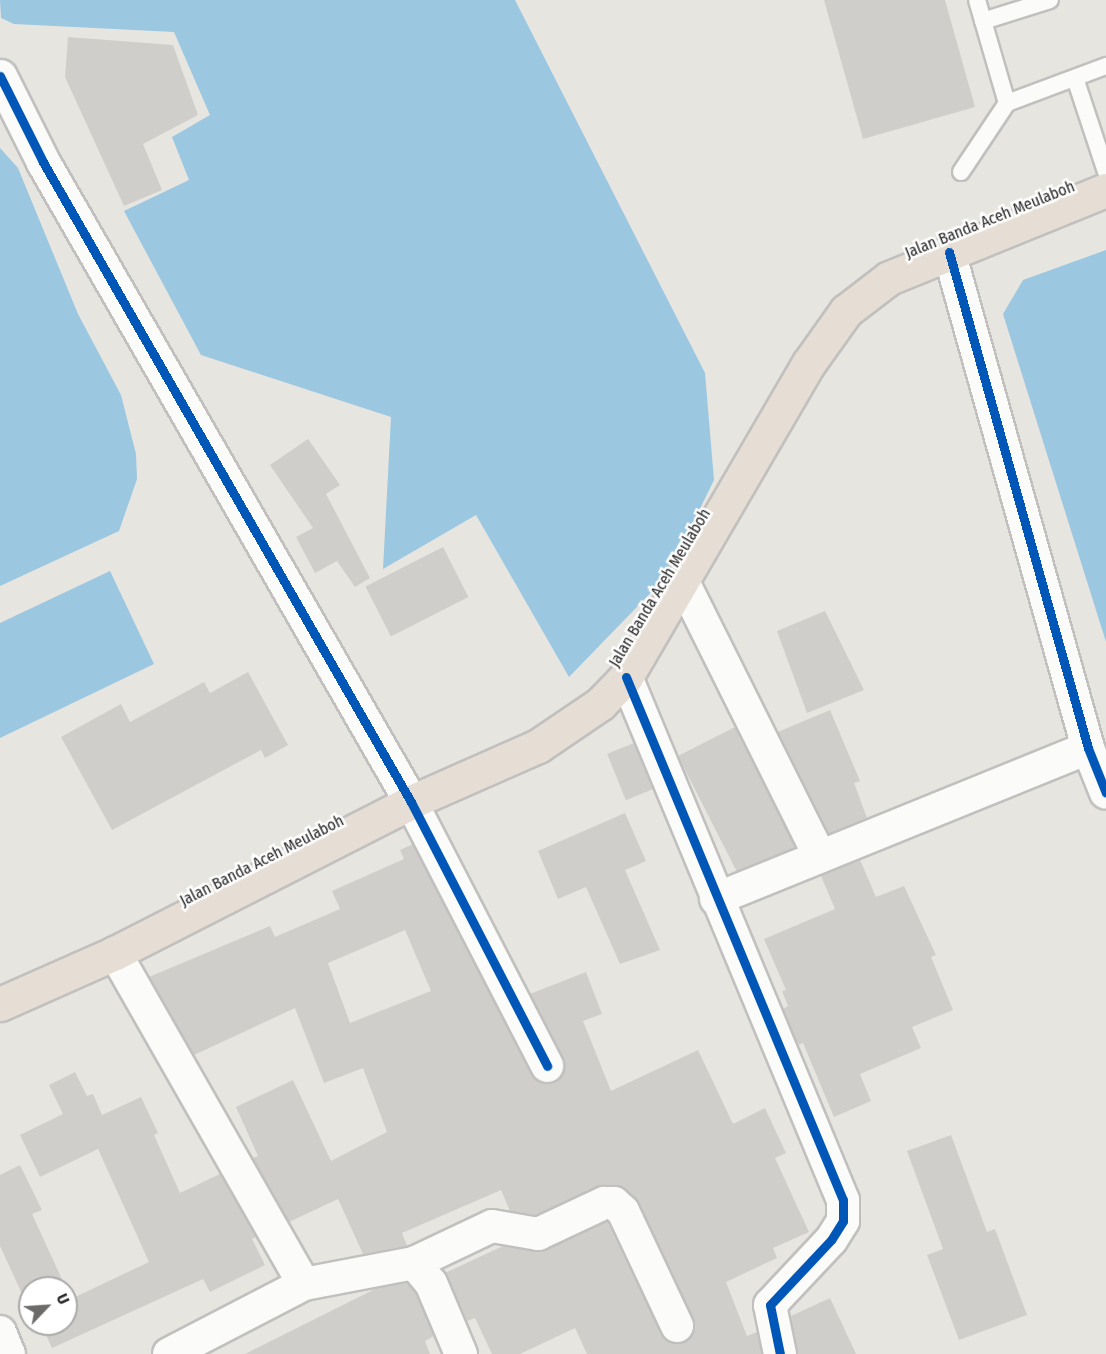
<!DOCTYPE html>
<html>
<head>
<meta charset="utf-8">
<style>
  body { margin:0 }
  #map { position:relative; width:1106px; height:1354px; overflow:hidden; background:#e7e5e0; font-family:"Fira Sans Condensed",sans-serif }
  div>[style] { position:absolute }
  .water>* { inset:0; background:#9bc7e1 }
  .building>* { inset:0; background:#d0cecb; transform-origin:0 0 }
  .roads { filter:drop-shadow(2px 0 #c1c0bf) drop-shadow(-2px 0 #c1c0bf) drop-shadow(0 2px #c1c0bf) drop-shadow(0 -2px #c1c0bf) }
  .lane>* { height:16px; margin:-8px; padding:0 8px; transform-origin:8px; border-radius:8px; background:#fbfbfa }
  .street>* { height:32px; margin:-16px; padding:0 16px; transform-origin:16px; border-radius:16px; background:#fbfbfa }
  .secondary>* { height:33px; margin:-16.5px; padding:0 16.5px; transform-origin:16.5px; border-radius:16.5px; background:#fbfbfa }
  .highway>* { height:33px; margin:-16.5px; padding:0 16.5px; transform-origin:16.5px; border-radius:16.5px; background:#e6ded5 }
  .cycleway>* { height:9px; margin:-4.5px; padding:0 4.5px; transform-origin:4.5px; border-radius:4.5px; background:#0057b8 }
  span { translate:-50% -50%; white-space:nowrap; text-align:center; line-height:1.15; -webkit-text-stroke:5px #fff; paint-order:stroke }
  .street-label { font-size:16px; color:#292929 }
  .north { position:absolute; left:18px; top:1276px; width:60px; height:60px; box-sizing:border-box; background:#fff; border:2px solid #a9a9a9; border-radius:50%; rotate:65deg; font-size:16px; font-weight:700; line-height:24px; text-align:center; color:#292929 }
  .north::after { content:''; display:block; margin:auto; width:21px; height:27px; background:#6c6b69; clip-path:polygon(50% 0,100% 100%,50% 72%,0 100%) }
</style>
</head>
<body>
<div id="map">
  <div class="water">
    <div style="clip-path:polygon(0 0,515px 0,705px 373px,714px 480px,667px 576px,569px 677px,476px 515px,383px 569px,391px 417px,201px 355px,124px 211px,189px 180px,172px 137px,210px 115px,174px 32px,14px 24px,1px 18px)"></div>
    <div style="clip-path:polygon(0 148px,18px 168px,78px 314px,121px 395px,136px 454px,137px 479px,119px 531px,0 586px)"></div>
    <div style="clip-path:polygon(1106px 250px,1106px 642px,1003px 314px,1023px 280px)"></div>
    <div style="clip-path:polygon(110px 571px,154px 664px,0 738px,0 623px)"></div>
  </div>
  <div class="building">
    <div style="clip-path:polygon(824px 0,945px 0,975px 107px,863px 139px)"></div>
    <div style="clip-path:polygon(68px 37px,173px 45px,198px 115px,143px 144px,162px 190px,124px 206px,65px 77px)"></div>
    <div style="clip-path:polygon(308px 439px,340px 485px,326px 494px,370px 578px,355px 587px,337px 561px,315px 573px,296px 537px,313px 528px,270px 465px)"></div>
    <div style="left:443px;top:547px;width:56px;height:87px;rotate:63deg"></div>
    <div style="clip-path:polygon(825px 611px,864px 690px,807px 713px,777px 631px)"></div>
    <div style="clip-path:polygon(248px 672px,288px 745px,265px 758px,261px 750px,112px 830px,61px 737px,121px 704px,130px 722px,204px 682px,210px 693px)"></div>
    <div style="clip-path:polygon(830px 710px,860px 781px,854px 783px,867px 818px,829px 834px,778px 732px)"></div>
    <div style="left:735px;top:727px;width:134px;height:64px;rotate:63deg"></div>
    <div style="left:634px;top:743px;width:50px;height:29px;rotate:68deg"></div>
    <div style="clip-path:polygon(625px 813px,646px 861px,625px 870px,660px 950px,620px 964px,586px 887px,558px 899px,538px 851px)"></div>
    <div style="clip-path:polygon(evenodd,413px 844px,537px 1081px,555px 1082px,565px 1066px,530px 994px,586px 972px,602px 1014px,583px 1021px,611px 1091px,698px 1050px,733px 1124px,765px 1108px,786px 1153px,775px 1158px,809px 1232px,773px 1248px,777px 1258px,726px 1282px,747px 1336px,757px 1332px,762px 1354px,587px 1354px,575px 1328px,520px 1354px,492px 1354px,475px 1318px,467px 1321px,445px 1273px,503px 1246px,546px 1250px,607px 1221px,661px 1334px,676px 1344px,691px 1337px,693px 1318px,639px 1203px,626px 1190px,615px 1185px,596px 1187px,535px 1215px,510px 1211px,501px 1190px,402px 1233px,407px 1246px,363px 1254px,338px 1199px,289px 1222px,253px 1158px,258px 1156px,236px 1107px,293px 1080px,331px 1161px,387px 1132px,363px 1068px,324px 1083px,295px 1008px,194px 1055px,149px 977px,270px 926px,275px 937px,340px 909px,332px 891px,404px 859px,400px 850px,413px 844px,405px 930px,431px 991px,350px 1023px,328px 963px,405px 930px)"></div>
    <div style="clip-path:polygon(860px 860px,876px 897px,904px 886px,936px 955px,931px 957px,953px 1010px,912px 1027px,921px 1048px,860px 1074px,871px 1101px,834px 1117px,803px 1043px,798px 1045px,783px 1009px,788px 1006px,782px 991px,786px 990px,764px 939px,835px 909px,821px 876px)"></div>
    <div style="clip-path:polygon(75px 1072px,87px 1096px,93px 1094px,102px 1115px,141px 1097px,158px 1133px,154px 1135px,180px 1193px,220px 1174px,256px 1237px,252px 1239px,265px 1265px,210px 1292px,203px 1279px,52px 1348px,41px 1324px,66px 1324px,66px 1289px,71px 1299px,149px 1262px,98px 1149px,40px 1177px,20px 1135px,63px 1114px,49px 1085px)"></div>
    <div style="clip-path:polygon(951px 1135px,987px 1232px,995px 1229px,1027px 1315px,959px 1340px,927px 1255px,943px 1249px,907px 1151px)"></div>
    <div style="clip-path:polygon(20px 1165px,42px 1210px,32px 1214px,66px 1288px,30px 1288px,29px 1309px,0 1246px,0 1175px)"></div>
    <div style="clip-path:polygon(407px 1283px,416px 1293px,434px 1336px,425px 1341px,430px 1354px,245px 1354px,377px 1288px)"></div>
    <div style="clip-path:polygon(830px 1298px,856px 1354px,797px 1354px,791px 1316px)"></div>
  </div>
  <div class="roads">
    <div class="lane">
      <div style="left:977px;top:0;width:107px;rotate:73.8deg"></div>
      <div style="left:1007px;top:103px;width:106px;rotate:-20.5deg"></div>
      <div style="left:983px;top:21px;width:70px;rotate:-17.4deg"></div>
      <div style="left:1075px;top:78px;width:99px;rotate:71.7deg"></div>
      <div style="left:961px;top:172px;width:83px;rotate:-56.3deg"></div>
    </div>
    <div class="street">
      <div style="left:949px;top:252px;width:515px;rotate:74.34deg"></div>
      <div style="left:1088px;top:748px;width:48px;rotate:68.2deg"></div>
      <div style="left:683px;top:582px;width:307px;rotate:63.5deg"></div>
      <div style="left:626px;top:677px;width:566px;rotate:67.47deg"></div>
      <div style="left:843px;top:1200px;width:21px;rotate:90deg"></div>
      <div style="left:843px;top:1221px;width:22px;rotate:122deg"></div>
      <div style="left:831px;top:1240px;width:89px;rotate:133.2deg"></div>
      <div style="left:770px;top:1305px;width:50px;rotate:78.5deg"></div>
      <div style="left:411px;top:802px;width:297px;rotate:62.7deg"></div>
      <div style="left:716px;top:899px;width:401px;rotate:-22.1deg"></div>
      <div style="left:115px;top:953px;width:381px;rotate:60.3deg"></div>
      <div style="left:304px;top:1284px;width:152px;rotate:152.6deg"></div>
      <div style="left:414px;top:1263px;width:86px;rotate:-25.4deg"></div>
      <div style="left:492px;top:1226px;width:47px;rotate:9.9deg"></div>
      <div style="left:538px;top:1234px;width:73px;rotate:-25.2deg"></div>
      <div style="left:604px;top:1203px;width:10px"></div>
      <div style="left:614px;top:1203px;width:12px;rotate:42deg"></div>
      <div style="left:623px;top:1211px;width:127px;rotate:64.8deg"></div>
      <div style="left:304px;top:1284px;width:112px;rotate:-10.8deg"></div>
      <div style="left:414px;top:1263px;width:26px;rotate:50deg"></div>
      <div style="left:431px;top:1283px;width:77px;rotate:67.1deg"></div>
      <div style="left:0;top:1332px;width:24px;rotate:68deg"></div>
    </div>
    <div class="secondary">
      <div style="left:0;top:76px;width:96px;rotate:63.4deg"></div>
      <div style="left:43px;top:162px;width:738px;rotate:60.1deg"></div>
    </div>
    <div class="highway">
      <div style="left:0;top:1004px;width:126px;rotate:-23.9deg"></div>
      <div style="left:115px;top:953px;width:332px;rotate:-27deg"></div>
      <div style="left:411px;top:802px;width:139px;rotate:-23.8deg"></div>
      <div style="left:538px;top:746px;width:75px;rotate:-34.1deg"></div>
      <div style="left:600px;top:704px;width:37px;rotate:-46deg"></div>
      <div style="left:626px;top:677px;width:363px;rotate:-59.8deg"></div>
      <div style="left:809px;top:363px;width:64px;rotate:-54.6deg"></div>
      <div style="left:846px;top:311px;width:54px;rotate:-37.5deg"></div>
      <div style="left:889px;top:278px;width:234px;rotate:-22.1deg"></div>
    </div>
  </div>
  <div class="cycleway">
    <div style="left:0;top:76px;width:96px;rotate:63.4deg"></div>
    <div style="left:43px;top:162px;width:738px;rotate:60.1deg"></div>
    <div style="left:411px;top:802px;width:297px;rotate:62.7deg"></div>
    <div style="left:949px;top:252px;width:515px;rotate:74.34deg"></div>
    <div style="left:1088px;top:748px;width:48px;rotate:68.2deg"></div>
    <div style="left:626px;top:677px;width:566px;rotate:67.47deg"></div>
    <div style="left:843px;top:1200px;width:21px;rotate:90deg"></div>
    <div style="left:843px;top:1221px;width:22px;rotate:122deg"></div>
    <div style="left:831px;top:1240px;width:89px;rotate:133.2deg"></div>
    <div style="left:770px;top:1305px;width:50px;rotate:78.5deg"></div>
  </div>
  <div class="street-label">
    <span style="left:990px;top:220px;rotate:-22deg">Jalan Banda Aceh Meulaboh</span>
    <span style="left:660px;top:588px;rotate:-59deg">Jalan Banda Aceh Meulaboh</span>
    <span style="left:262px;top:861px;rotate:-27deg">Jalan Banda Aceh Meulaboh</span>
  </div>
  <div class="north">U</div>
</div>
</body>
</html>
